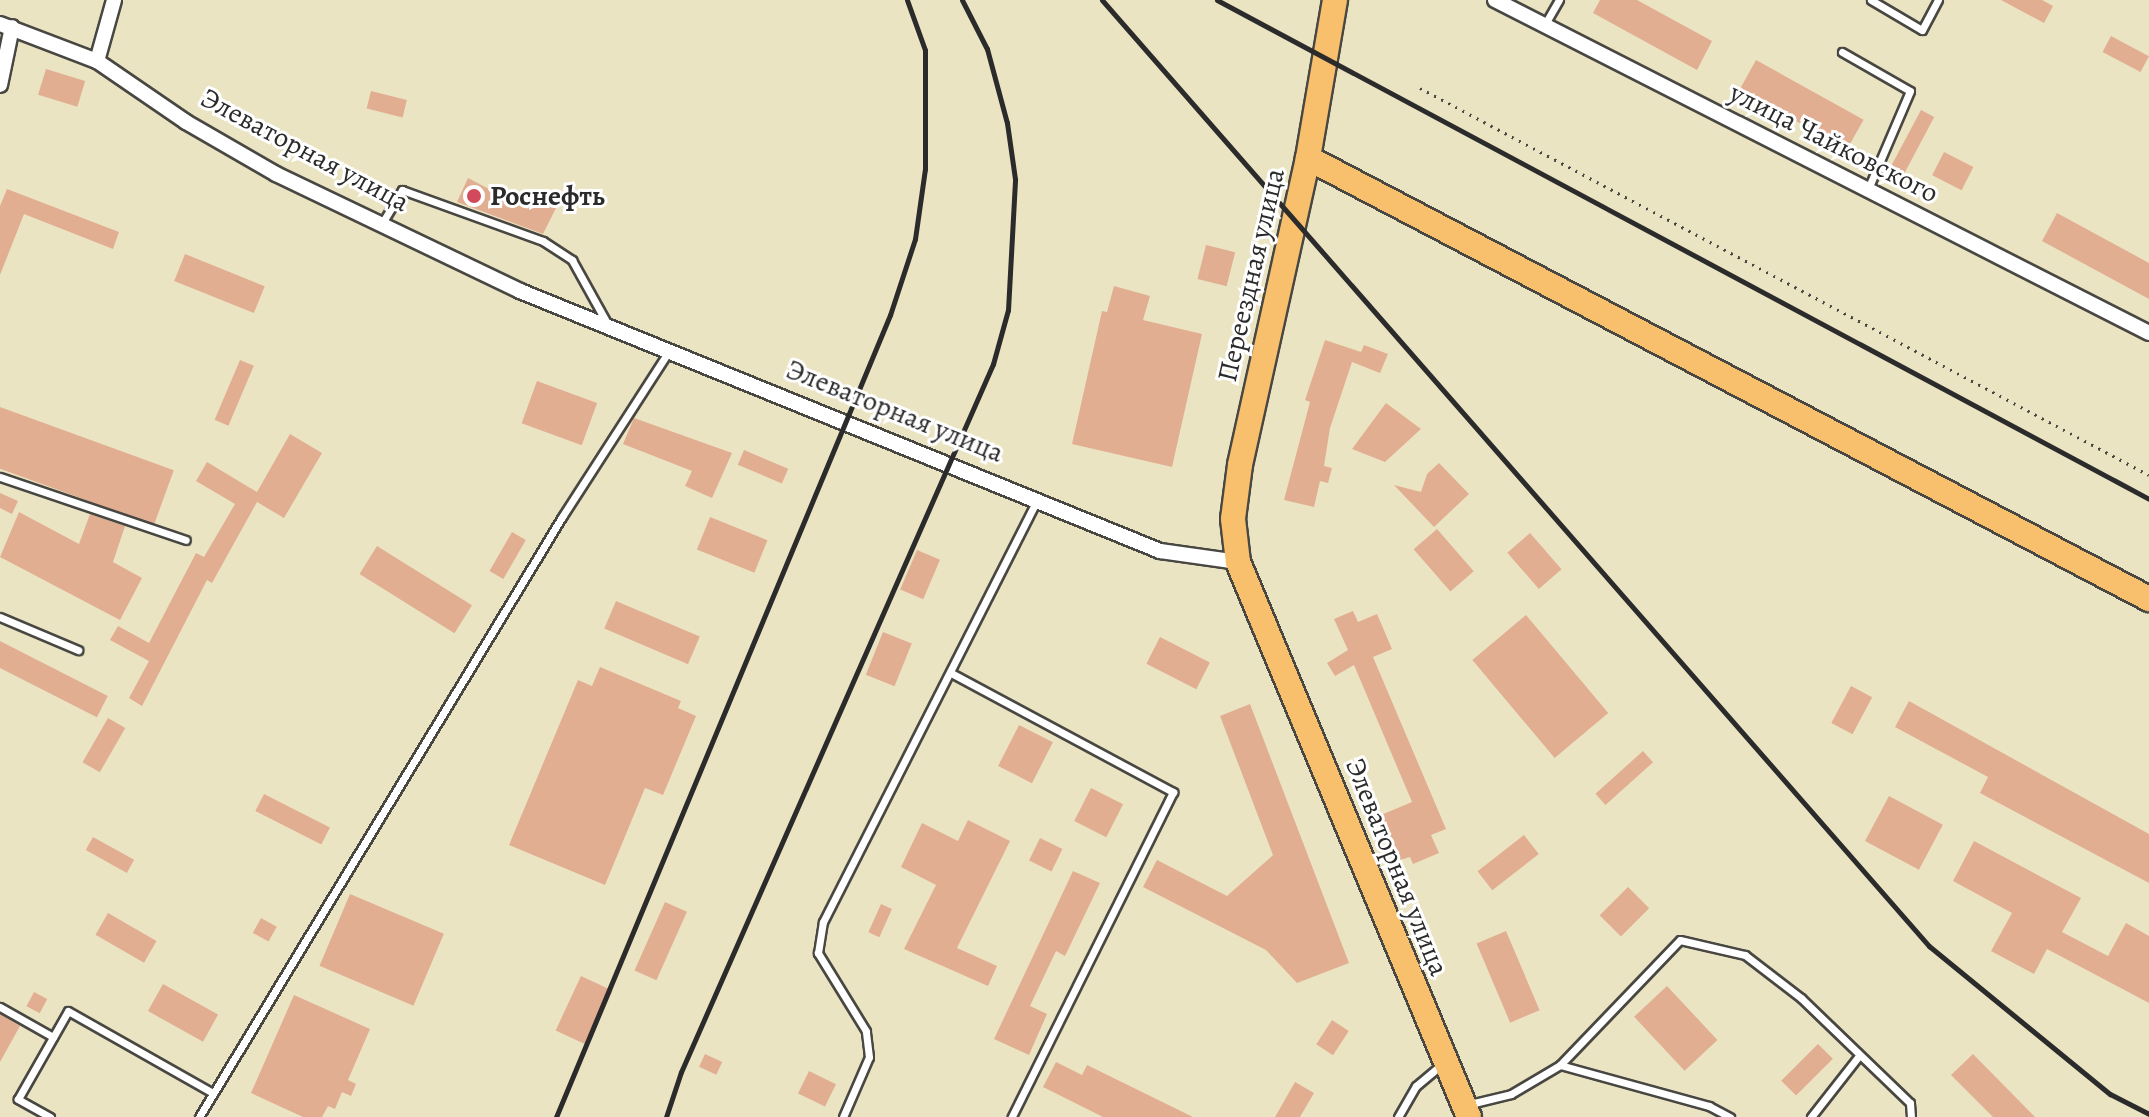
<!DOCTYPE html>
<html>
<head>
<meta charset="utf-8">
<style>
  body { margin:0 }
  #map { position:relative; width:2149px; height:1117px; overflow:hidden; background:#ebe4c3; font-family:Alegreya,serif }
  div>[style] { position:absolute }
  .building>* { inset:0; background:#e2ae92; transform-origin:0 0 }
  .path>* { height:3px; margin-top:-1.5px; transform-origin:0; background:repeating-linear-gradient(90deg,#484742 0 2px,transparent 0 8px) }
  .roads { filter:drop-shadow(2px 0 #484742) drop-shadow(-2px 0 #484742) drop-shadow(0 2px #484742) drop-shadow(0 -2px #484742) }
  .service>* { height:7px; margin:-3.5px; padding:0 3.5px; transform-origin:3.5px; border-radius:3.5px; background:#fff }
  .minor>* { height:14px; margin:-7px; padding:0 7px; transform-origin:7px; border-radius:7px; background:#fff }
  .primary>* { height:24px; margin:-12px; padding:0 12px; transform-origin:12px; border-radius:12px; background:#f8bf6c }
  .rail>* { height:5px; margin:-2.5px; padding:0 2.5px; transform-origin:2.5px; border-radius:2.5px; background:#2b2b2b }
  .dots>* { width:22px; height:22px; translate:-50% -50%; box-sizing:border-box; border:4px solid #fff; border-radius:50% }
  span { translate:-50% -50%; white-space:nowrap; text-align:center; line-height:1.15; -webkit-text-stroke:6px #fff; paint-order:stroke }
  .street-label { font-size:28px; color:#2b2b2b }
  .poi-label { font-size:28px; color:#2b2b2b; font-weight:700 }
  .left { translate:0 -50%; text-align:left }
</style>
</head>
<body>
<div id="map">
  <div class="building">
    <div style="clip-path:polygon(1600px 0,1637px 0,1712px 41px,1697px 70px,1593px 13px)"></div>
    <div style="clip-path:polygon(2001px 0,2042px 0,2053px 6px,2044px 23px)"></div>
    <div style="left:2111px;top:36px;width:43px;height:18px;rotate:28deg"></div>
    <div style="left:1756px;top:60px;width:123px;height:34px;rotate:29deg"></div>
    <div style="left:46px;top:69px;width:41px;height:27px;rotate:17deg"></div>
    <div style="left:371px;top:91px;width:37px;height:18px;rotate:14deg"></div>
    <div style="left:1921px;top:110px;width:15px;height:74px;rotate:28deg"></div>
    <div style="left:1944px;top:152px;width:33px;height:26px;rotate:27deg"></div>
    <div style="clip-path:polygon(468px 178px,527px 209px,533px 197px,556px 208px,543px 234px,457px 202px)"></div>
    <div style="clip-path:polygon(7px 189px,119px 232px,113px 249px,24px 214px,0 275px,0 206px)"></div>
    <div style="clip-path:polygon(2057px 213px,2149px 263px,2149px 299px,2042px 241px)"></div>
    <div style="left:1206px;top:245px;width:30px;height:35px;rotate:14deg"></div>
    <div style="left:185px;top:254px;width:86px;height:29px;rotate:22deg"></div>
    <div style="clip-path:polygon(1114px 286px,1150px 296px,1143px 320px,1202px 334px,1172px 467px,1072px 444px,1102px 311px,1107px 312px)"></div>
    <div style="clip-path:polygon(1325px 340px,1361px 352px,1364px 345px,1388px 354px,1380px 373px,1352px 362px,1330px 428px,1324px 466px,1332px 468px,1328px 483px,1320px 481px,1314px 507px,1284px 500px,1310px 402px,1305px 400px)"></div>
    <div style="left:240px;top:360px;width:15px;height:65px;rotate:23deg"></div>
    <div style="left:537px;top:381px;width:64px;height:45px;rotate:20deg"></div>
    <div style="clip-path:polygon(1386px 403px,1421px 429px,1385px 462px,1352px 449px)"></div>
    <div style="left:0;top:407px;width:185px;height:58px;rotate:20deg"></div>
    <div style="clip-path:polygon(634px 418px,732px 453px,712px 498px,685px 486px,692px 471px,623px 444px)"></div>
    <div style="clip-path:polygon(290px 434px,322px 453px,284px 518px,257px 502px,212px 583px,207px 580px,142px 706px,129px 698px,149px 661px,110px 640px,118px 626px,149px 643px,196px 553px,204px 557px,235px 504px,196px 481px,207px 462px,257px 492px)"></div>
    <div style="left:744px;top:450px;width:48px;height:16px;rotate:23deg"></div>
    <div style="clip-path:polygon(1439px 463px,1469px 494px,1434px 527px,1394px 485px,1421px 492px,1427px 474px)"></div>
    <div style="clip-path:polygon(0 493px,18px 501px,12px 514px,0 508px)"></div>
    <div style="clip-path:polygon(19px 512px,79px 544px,90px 514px,125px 526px,113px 562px,142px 578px,120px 620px,0 557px)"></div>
    <div style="left:710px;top:517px;width:62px;height:35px;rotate:22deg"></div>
    <div style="left:1437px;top:529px;width:56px;height:31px;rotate:49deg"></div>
    <div style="left:512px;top:532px;width:16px;height:45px;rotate:30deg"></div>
    <div style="left:1530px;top:533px;width:48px;height:30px;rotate:49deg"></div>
    <div style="left:377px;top:546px;width:112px;height:33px;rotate:32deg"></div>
    <div style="left:917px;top:550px;width:25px;height:43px;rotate:23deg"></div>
    <div style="left:616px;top:601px;width:91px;height:30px;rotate:23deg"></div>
    <div style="clip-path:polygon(1353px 611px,1358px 622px,1377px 614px,1392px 649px,1373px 657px,1446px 829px,1431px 835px,1439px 853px,1413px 864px,1410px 857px,1400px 860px,1381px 815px,1412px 802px,1354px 665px,1335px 676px,1327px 663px,1348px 650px,1334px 619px)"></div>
    <div style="left:1526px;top:615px;width:128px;height:70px;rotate:50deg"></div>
    <div style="left:883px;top:632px;width:31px;height:46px;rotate:22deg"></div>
    <div style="left:1160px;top:637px;width:56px;height:30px;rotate:27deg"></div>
    <div style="left:0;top:641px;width:121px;height:24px;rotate:27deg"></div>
    <div style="clip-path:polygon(600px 667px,681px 701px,678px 708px,696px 716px,663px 795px,645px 788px,605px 885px,509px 845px,578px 680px,592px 686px)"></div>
    <div style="left:1851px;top:686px;width:24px;height:42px;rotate:28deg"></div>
    <div style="clip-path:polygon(1909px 701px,2149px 834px,2149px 883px,1980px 793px,1988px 777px,1895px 727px)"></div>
    <div style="clip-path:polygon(1250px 704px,1349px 963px,1297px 983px,1266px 950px,1143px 887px,1157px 860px,1227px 896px,1273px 855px,1220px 716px)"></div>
    <div style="left:108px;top:718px;width:20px;height:51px;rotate:30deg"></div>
    <div style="left:1019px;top:725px;width:38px;height:46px;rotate:27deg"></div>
    <div style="left:1643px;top:751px;width:15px;height:64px;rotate:48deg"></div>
    <div style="left:1091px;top:788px;width:36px;height:37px;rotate:27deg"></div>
    <div style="left:264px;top:794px;width:74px;height:19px;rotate:27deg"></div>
    <div style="left:1889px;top:796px;width:61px;height:51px;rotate:28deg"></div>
    <div style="clip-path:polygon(968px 820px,1010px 841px,957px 948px,997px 966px,988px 986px,904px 949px,936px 885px,901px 867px,922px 823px,958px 841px)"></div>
    <div style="left:1524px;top:835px;width:24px;height:59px;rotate:52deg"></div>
    <div style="left:93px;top:837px;width:47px;height:15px;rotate:29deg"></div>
    <div style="left:1040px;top:838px;width:25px;height:25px;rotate:26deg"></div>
    <div style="clip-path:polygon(1974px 841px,2081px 898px,2062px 932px,2108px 956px,2126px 923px,2149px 936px,2149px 1003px,2047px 949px,2034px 974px,1991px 951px,2012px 913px,1953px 881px)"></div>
    <div style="clip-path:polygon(1073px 871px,1100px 883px,1065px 956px,1056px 951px,1030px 1006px,1047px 1014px,1029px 1055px,994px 1039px)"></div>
    <div style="left:1628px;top:887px;width:30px;height:40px;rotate:45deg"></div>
    <div style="left:350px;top:894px;width:102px;height:78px;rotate:23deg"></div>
    <div style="left:665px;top:902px;width:24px;height:75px;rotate:24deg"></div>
    <div style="left:881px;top:904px;width:12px;height:31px;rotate:24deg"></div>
    <div style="left:108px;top:913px;width:56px;height:25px;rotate:30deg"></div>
    <div style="left:261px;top:918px;width:18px;height:17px;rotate:29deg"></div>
    <div style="left:1506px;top:931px;width:86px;height:32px;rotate:67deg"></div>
    <div style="left:581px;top:976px;width:35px;height:60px;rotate:25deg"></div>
    <div style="left:163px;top:984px;width:63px;height:31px;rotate:29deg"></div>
    <div style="left:1667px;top:986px;width:74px;height:45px;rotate:47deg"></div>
    <div style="left:34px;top:992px;width:15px;height:16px;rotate:28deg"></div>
    <div style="clip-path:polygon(294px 995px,370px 1029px,348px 1080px,356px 1084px,351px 1096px,342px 1092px,335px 1109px,328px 1106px,322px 1117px,303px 1117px,251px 1093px)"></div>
    <div style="clip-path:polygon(0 1014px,20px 1026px,0 1062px)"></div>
    <div style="left:1332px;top:1020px;width:20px;height:29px;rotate:33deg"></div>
    <div style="left:1818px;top:1044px;width:21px;height:52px;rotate:45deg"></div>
    <div style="left:705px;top:1054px;width:19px;height:14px;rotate:25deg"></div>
    <div style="clip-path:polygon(1973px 1054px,2035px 1117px,1993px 1117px,1951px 1075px)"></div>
    <div style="clip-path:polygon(1056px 1062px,1082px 1075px,1087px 1065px,1193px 1117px,1103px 1117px,1043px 1087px)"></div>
    <div style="left:809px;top:1071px;width:30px;height:25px;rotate:26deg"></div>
    <div style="clip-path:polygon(1295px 1082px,1314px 1093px,1300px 1117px,1275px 1117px)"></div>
  </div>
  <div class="path">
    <div style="left:1420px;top:88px;width:825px;rotate:27.96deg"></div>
  </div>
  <div class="roads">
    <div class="service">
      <div style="left:1871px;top:0;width:59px;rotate:30.5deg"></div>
      <div style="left:1922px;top:30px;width:34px;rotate:-62deg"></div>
      <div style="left:1545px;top:24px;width:28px;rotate:-60deg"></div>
      <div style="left:1842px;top:52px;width:78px;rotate:29.8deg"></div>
      <div style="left:1910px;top:91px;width:107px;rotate:113.2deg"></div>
      <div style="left:381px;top:225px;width:41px;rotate:-59deg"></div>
      <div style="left:402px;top:190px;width:150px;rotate:19.9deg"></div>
      <div style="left:543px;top:241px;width:35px;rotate:33deg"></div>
      <div style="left:572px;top:260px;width:74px;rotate:61deg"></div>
      <div style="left:0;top:477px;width:196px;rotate:18.7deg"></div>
      <div style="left:0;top:617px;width:85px;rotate:22.9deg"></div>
      <div style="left:953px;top:674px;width:250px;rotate:28.2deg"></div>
      <div style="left:1173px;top:792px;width:363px;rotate:116.4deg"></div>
      <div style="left:0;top:1007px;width:61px;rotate:29.5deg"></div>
      <div style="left:1560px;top:1065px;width:155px;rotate:15.4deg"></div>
      <div style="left:1709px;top:1106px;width:24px;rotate:28deg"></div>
      <div style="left:1470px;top:1104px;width:42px;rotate:-13.7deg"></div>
      <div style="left:1511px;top:1094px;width:57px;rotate:-30.6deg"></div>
      <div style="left:1560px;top:1065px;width:173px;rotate:-46.2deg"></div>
      <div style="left:1680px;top:940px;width:67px;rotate:13deg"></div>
      <div style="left:1745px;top:955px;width:71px;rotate:37.5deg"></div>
      <div style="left:1801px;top:998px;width:151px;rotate:43.9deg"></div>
      <div style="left:1910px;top:1103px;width:14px;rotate:86deg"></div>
      <div style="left:50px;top:1117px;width:37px;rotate:-151deg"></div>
      <div style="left:18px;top:1099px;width:101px;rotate:-60.4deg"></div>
      <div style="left:68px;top:1011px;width:167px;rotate:29.5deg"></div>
      <div style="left:199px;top:1117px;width:701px;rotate:-58.83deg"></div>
      <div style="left:562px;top:517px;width:197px;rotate:-57.2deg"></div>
      <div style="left:843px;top:1117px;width:65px;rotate:-66.6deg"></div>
      <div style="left:869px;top:1057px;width:26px;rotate:-97deg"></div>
      <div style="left:866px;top:1031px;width:92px;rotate:-121.6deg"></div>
      <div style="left:818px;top:953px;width:31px;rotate:-81deg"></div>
      <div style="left:823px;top:922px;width:472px;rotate:-63.1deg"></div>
      <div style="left:1398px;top:1117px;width:36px;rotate:-60deg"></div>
      <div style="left:1416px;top:1086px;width:35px;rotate:-40deg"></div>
      <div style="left:1811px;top:1117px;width:76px;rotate:-51.9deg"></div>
    </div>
    <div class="minor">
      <div style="left:1495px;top:0;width:734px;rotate:26.98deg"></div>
      <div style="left:0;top:24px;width:104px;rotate:20.9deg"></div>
      <div style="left:97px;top:61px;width:108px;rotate:34.4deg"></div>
      <div style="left:186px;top:122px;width:104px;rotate:30deg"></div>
      <div style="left:276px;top:174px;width:271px;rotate:25.6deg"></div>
      <div style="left:520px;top:291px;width:691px;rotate:22.11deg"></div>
      <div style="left:1160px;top:551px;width:79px;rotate:8deg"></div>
      <div style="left:97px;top:61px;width:63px;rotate:-74.4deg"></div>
      <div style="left:0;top:85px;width:59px;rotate:-78.3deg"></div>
    </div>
    <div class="primary">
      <div style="left:1335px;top:0;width:160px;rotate:99.7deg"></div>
      <div style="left:1308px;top:158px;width:314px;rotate:102.5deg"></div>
      <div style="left:1240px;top:465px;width:54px;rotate:97.4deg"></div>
      <div style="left:1233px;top:519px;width:43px;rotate:83.4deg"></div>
      <div style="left:1238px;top:562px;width:601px;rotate:67.4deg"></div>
      <div style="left:1308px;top:158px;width:950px;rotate:27.67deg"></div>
    </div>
  </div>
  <div class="rail">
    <div style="left:1102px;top:0;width:1257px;rotate:48.84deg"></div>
    <div style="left:1929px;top:946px;width:234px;rotate:39.3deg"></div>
    <div style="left:2110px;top:1094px;width:44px;rotate:27.1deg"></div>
    <div style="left:1217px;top:0;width:1057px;rotate:28.16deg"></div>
    <div style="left:556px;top:1117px;width:869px;rotate:-67.39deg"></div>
    <div style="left:890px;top:315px;width:80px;rotate:-71.8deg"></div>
    <div style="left:915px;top:239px;width:71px;rotate:-81.9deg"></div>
    <div style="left:925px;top:169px;width:119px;rotate:-90deg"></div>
    <div style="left:925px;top:50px;width:53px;rotate:-109.8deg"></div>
    <div style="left:666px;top:1117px;width:47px;rotate:-71.6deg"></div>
    <div style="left:681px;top:1072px;width:774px;rotate:-66.22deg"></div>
    <div style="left:993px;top:364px;width:56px;rotate:-74.5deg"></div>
    <div style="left:1008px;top:310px;width:131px;rotate:-86.9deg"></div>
    <div style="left:1015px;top:179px;width:57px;rotate:-98.1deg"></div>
    <div style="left:1007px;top:123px;width:77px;rotate:-105.1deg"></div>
    <div style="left:987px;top:49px;width:55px;rotate:-117deg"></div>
  </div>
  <div class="dots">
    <div style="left:474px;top:196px;background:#d1495b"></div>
  </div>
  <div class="street-label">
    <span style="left:1834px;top:143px;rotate:27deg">улица Чайковского</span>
    <span style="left:305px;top:150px;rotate:28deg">Элеваторная улица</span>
    <span style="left:1251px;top:275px;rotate:-77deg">Переездная улица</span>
    <span style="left:895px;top:411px;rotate:22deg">Элеваторная улица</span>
    <span style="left:1397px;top:867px;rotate:68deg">Элеваторная улица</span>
  </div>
  <div class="poi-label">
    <span class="left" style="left:490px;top:196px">Роснефть</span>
  </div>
</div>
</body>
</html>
